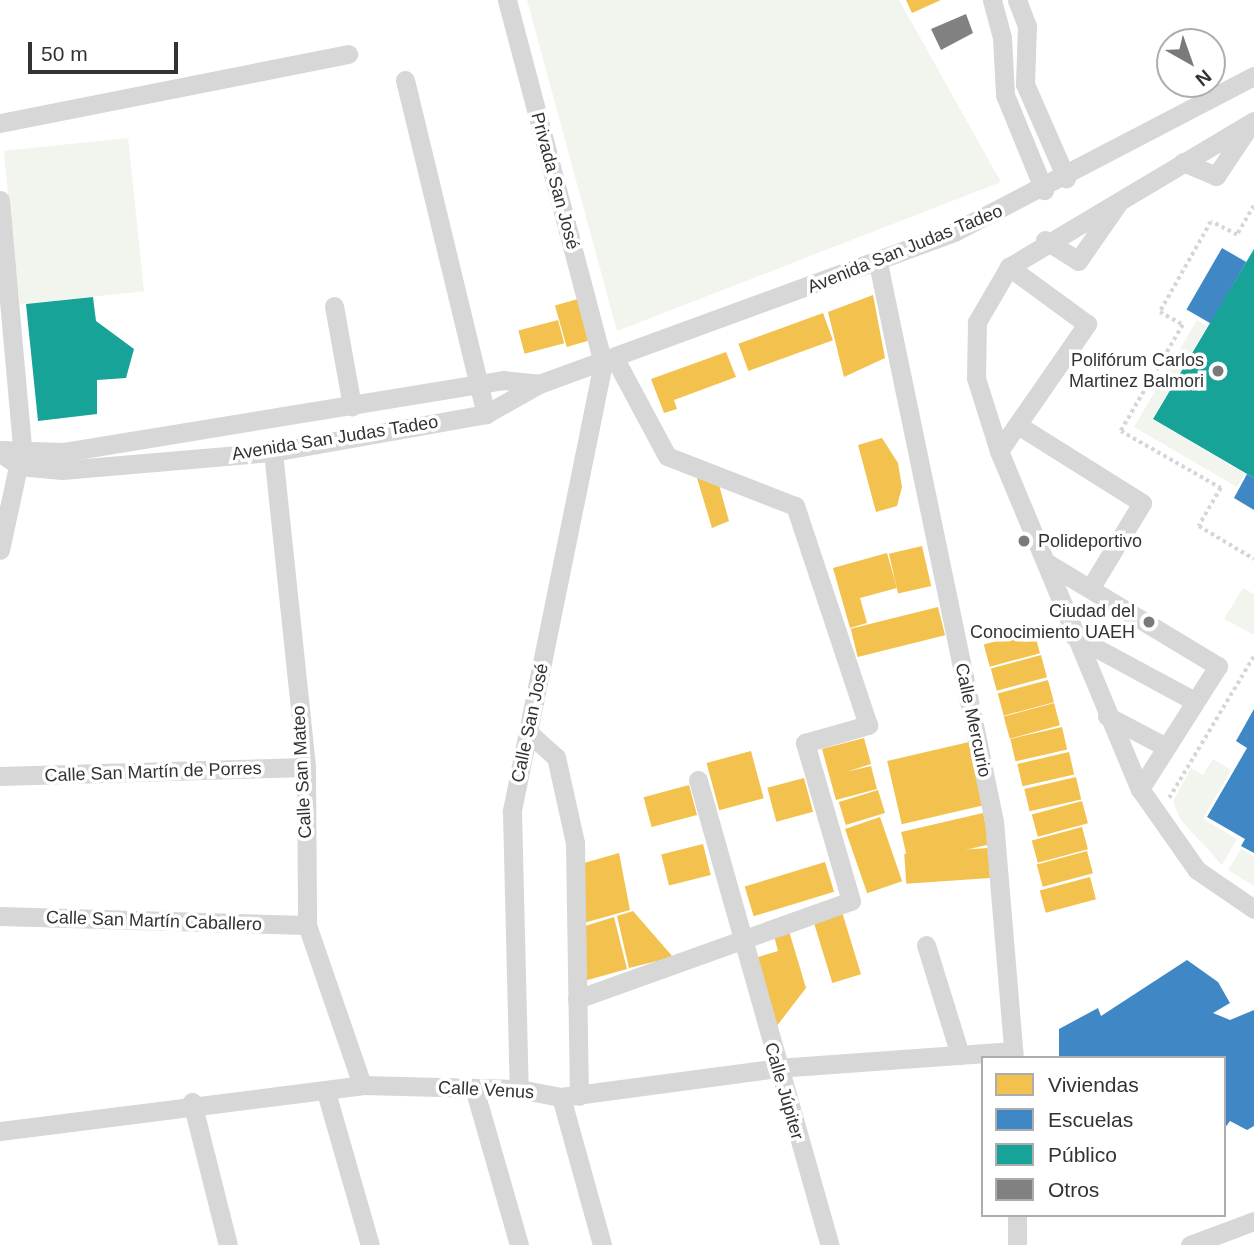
<!DOCTYPE html>
<html>
<head>
<meta charset="utf-8">
<style>
  body { margin:0 }
  #map { position:relative; width:1254px; height:1245px; overflow:hidden; background:#fff; font-family:Helvetica,sans-serif }
  div>[style] { position:absolute }
  .green>* { inset:0; background:#f1f5ed; transform-origin:0 0 }
  .homes>* { inset:0; background:#f2c14e; transform-origin:0 0 }
  .schools>* { inset:0; background:#3f88c5; transform-origin:0 0 }
  .public>* { inset:0; background:#17a398 }
  .building>* { inset:0; background:#818181 }
  .path>* { height:3.5px; margin-top:-1.75px; transform-origin:0; background:repeating-linear-gradient(90deg,#d6d6d6 0 3.5px,transparent 0 7px) }
  .minor>* { height:19px; margin:-9.5px; padding:0 9.5px; transform-origin:9.5px; border-radius:9.5px; background:#d7d7d7 }
  .dots>* { width:19px; height:19px; translate:-50% -50%; box-sizing:border-box; border:4px solid #fff; border-radius:50% }
  span { translate:-50% -50%; white-space:nowrap; text-align:center; line-height:1.15; -webkit-text-stroke:7px #fff; paint-order:stroke }
  .street-label { font-size:18px; color:#333 }
  .poi-label { font-size:18px; color:#333 }
  .right { translate:-100% -50%; text-align:right }
  .left { translate:0 -50%; text-align:left }
  .legend { position:absolute; left:981px; top:1056px; width:245px; height:161px; box-sizing:border-box; background:#fff; border:2px solid #adadad; margin:0; padding:9px 12px; list-style:none; font-size:21px; color:#333 }
  .legend li { display:flex; align-items:center; gap:14px; height:35px }
  .legend b { width:35px; border:2px solid #adadad }
  .north { position:absolute; left:1156px; top:28px; width:70px; height:70px; box-sizing:border-box; background:#fff; border:2px solid #adadad; border-radius:50%; rotate:140deg; font-size:19px; font-weight:700; line-height:28px; text-align:center; color:#333 }
  .north::after { content:''; display:block; margin:auto; width:24px; height:32px; background:#7a7a7a; clip-path:polygon(50% 0,100% 100%,50% 72%,0 100%) }
  .scale { position:absolute; left:28px; top:42px; width:150px; height:32px; box-sizing:border-box; border:4px solid #333; border-top:0; padding-left:9px; font-size:21px; line-height:24px; white-space:nowrap; color:#333; -webkit-text-stroke:5px #fff; paint-order:stroke }
</style>
</head>
<body>
<div id="map">
  <div class="green">
    <div style="clip-path:polygon(527px 0,899px 0,1001px 182px,617px 331px)"></div>
    <div style="left:128px;top:138px;width:154px;height:125px;rotate:84deg"></div>
    <div style="clip-path:polygon(1197px 320px,1207px 326px,1152px 419px,1245px 474px,1237px 487px,1134px 427px)"></div>
    <div style="clip-path:polygon(1243px 588px,1254px 594px,1254px 635px,1224px 619px)"></div>
    <div style="clip-path:polygon(1213px 759px,1231px 770px,1203px 819px,1237px 839px,1222px 865px,1180px 819px,1173px 801px,1191px 768px,1203px 775px)"></div>
    <div style="clip-path:polygon(1241px 849px,1254px 856px,1254px 886px,1228px 870px)"></div>
  </div>
  <div class="homes">
    <div style="clip-path:polygon(906px 0,941px 0,912px 13px)"></div>
    <div style="clip-path:polygon(873px 295px,885px 358px,844px 377px,828px 312px)"></div>
    <div style="left:578px;top:299px;width:43px;height:24px;rotate:74deg"></div>
    <div style="left:823px;top:313px;width:29px;height:90px;rotate:70deg"></div>
    <div style="left:558px;top:320px;width:24px;height:41px;rotate:75deg"></div>
    <div style="clip-path:polygon(726px 352px,736px 377px,674px 400px,677px 409px,664px 413px,651px 379px)"></div>
    <div style="clip-path:polygon(882px 438px,898px 463px,902px 487px,897px 506px,876px 512px,858px 445px)"></div>
    <div style="clip-path:polygon(697px 478px,719px 485px,729px 521px,712px 528px)"></div>
    <div style="left:922px;top:546px;width:41px;height:34px;rotate:77deg"></div>
    <div style="clip-path:polygon(887px 553px,897px 588px,860px 598px,867px 623px,850px 628px,833px 568px)"></div>
    <div style="left:938px;top:607px;width:29px;height:90px;rotate:76deg"></div>
    <div style="left:1034px;top:631px;width:23px;height:52px;rotate:75deg"></div>
    <div style="left:1041px;top:655px;width:23px;height:52px;rotate:75deg"></div>
    <div style="left:1048px;top:680px;width:23px;height:52px;rotate:75deg"></div>
    <div style="left:1054px;top:703px;width:23px;height:52px;rotate:75deg"></div>
    <div style="left:1062px;top:727px;width:23px;height:53px;rotate:77deg"></div>
    <div style="clip-path:polygon(864px 738px,871px 764px,846px 772px,871px 766px,877px 789px,836px 800px,822px 749px)"></div>
    <div style="left:969px;top:742px;width:65px;height:84px;rotate:77deg"></div>
    <div style="left:751px;top:751px;width:49px;height:46px;rotate:75deg"></div>
    <div style="left:1069px;top:752px;width:23px;height:53px;rotate:77deg"></div>
    <div style="left:1076px;top:777px;width:23px;height:53px;rotate:77deg"></div>
    <div style="left:804px;top:778px;width:35px;height:38px;rotate:75deg"></div>
    <div style="left:689px;top:785px;width:31px;height:47px;rotate:75deg"></div>
    <div style="left:878px;top:790px;width:24px;height:41px;rotate:73deg"></div>
    <div style="left:1082px;top:801px;width:23px;height:52px;rotate:75deg"></div>
    <div style="left:983px;top:813px;width:32px;height:84px;rotate:77deg"></div>
    <div style="left:880px;top:817px;width:68px;height:37px;rotate:71deg"></div>
    <div style="left:1082px;top:827px;width:23px;height:52px;rotate:75deg"></div>
    <div style="left:703px;top:844px;width:32px;height:43px;rotate:76deg"></div>
    <div style="left:988px;top:848px;width:30px;height:84px;rotate:86deg"></div>
    <div style="left:1087px;top:851px;width:23px;height:52px;rotate:75deg"></div>
    <div style="clip-path:polygon(619px 853px,630px 910px,580px 924px,584px 863px)"></div>
    <div style="left:825px;top:862px;width:31px;height:84px;rotate:73deg"></div>
    <div style="left:1090px;top:877px;width:23px;height:52px;rotate:75deg"></div>
    <div style="clip-path:polygon(633px 911px,673px 957px,629px 968px,617px 916px)"></div>
    <div style="left:842px;top:912px;width:65px;height:30px;rotate:73deg"></div>
    <div style="clip-path:polygon(614px 917px,627px 969px,584px 981px,582px 927px)"></div>
    <div style="clip-path:polygon(789px 931px,806px 988px,776px 1027px,755px 958px,778px 951px,774px 936px)"></div>
  </div>
  <div class="schools">
    <div style="left:1222px;top:248px;width:28px;height:71px;rotate:30deg"></div>
    <div style="clip-path:polygon(1247px 474px,1254px 478px,1254px 510px,1234px 498px)"></div>
    <div style="clip-path:polygon(1254px 709px,1254px 853px,1241px 846px,1245px 839px,1207px 817px,1247px 748px,1236px 741px)"></div>
    <div style="clip-path:polygon(1187px 960px,1218px 982px,1230px 1003px,1213px 1013px,1230px 1020px,1254px 1010px,1254px 1126px,1247px 1130px,1230px 1121px,1224px 1129px,1224px 1058px,1059px 1058px,1059px 1029px,1098px 1008px,1101px 1016px)"></div>
  </div>
  <div class="public">
    <div style="clip-path:polygon(1254px 249px,1254px 478px,1153px 419px)"></div>
    <div style="clip-path:polygon(93px 297px,96px 321px,134px 349px,126px 378px,97px 380px,97px 414px,38px 421px,26px 304px)"></div>
  </div>
  <div class="building">
    <div style="clip-path:polygon(966px 14px,973px 33px,941px 50px,931px 29px)"></div>
  </div>
  <div class="path">
    <div style="left:1254px;top:206px;width:34px;rotate:120deg"></div>
    <div style="left:1237px;top:235px;width:29px;rotate:-153deg"></div>
    <div style="left:1211px;top:222px;width:103px;rotate:119.5deg"></div>
    <div style="left:1160px;top:312px;width:26px;rotate:29deg"></div>
    <div style="left:1183px;top:325px;width:123px;rotate:120.3deg"></div>
    <div style="left:1121px;top:431px;width:115px;rotate:29.7deg"></div>
    <div style="left:1221px;top:488px;width:44px;rotate:120.1deg"></div>
    <div style="left:1199px;top:526px;width:64px;rotate:31deg"></div>
    <div style="left:1169px;top:798px;width:165px;rotate:-59.1deg"></div>
  </div>
  <div class="minor">
    <div style="left:507px;top:0;width:375px;rotate:75.2deg"></div>
    <div style="left:603px;top:363px;width:458px;rotate:101.5deg"></div>
    <div style="left:512px;top:812px;width:277px;rotate:88.6deg"></div>
    <div style="left:992px;top:0;width:38px;rotate:75deg"></div>
    <div style="left:1002px;top:37px;width:58px;rotate:87deg"></div>
    <div style="left:1005px;top:95px;width:103px;rotate:67.7deg"></div>
    <div style="left:1017px;top:0;width:28px;rotate:69deg"></div>
    <div style="left:1027px;top:26px;width:58px;rotate:92deg"></div>
    <div style="left:1025px;top:84px;width:103px;rotate:66.4deg"></div>
    <div style="left:405px;top:80px;width:344px;rotate:76.4deg"></div>
    <div style="left:1254px;top:121px;width:285px;rotate:149.2deg"></div>
    <div style="left:1009px;top:267px;width:64px;rotate:120.2deg"></div>
    <div style="left:977px;top:322px;width:56px;rotate:91deg"></div>
    <div style="left:976px;top:378px;width:77px;rotate:72.5deg"></div>
    <div style="left:999px;top:451px;width:366px;rotate:67.4deg"></div>
    <div style="left:1140px;top:789px;width:99px;rotate:54.9deg"></div>
    <div style="left:1197px;top:870px;width:69px;rotate:34.4deg"></div>
    <div style="left:0;top:123px;width:355px;rotate:-11.2deg"></div>
    <div style="left:1183px;top:162px;width:36px;rotate:23deg"></div>
    <div style="left:1216px;top:176px;width:58px;rotate:-56.3deg"></div>
    <div style="left:0;top:200px;width:249px;rotate:84.9deg"></div>
    <div style="left:22px;top:448px;width:104px;rotate:102.2deg"></div>
    <div style="left:1045px;top:240px;width:39px;rotate:32deg"></div>
    <div style="left:1078px;top:261px;width:72px;rotate:-55.2deg"></div>
    <div style="left:878px;top:263px;width:570px;rotate:78.26deg"></div>
    <div style="left:994px;top:821px;width:238px;rotate:85.2deg"></div>
    <div style="left:334px;top:306px;width:102px;rotate:79.8deg"></div>
    <div style="left:1021px;top:427px;width:143px;rotate:32.1deg"></div>
    <div style="left:1142px;top:503px;width:98px;rotate:121.3deg"></div>
    <div style="left:0;top:450px;width:64px;rotate:1.8deg"></div>
    <div style="left:64px;top:452px;width:445px;rotate:-9.3deg"></div>
    <div style="left:503px;top:380px;width:36px;rotate:6deg"></div>
    <div style="left:999px;top:451px;width:155px;rotate:-55.3deg"></div>
    <div style="left:1087px;top:324px;width:97px;rotate:-143.8deg"></div>
    <div style="left:273px;top:452px;width:317px;rotate:84deg"></div>
    <div style="left:306px;top:767px;width:158px;rotate:89.6deg"></div>
    <div style="left:307px;top:925px;width:169px;rotate:71deg"></div>
    <div style="left:0;top:453px;width:23px;rotate:34deg"></div>
    <div style="left:19px;top:466px;width:43px;rotate:5.3deg"></div>
    <div style="left:62px;top:470px;width:212px;rotate:-4.9deg"></div>
    <div style="left:273px;top:452px;width:216px;rotate:-10.1deg"></div>
    <div style="left:486px;top:414px;width:61px;rotate:-29.5deg"></div>
    <div style="left:539px;top:384px;width:442px;rotate:-20.1deg"></div>
    <div style="left:954px;top:232px;width:338px;rotate:-27.5deg"></div>
    <div style="left:1047px;top:563px;width:200px;rotate:31.1deg"></div>
    <div style="left:1218px;top:666px;width:146px;rotate:122.4deg"></div>
    <div style="left:1074px;top:636px;width:136px;rotate:28.4deg"></div>
    <div style="left:1107px;top:716px;width:67px;rotate:27.7deg"></div>
    <div style="left:529px;top:733px;width:36px;rotate:42deg"></div>
    <div style="left:556px;top:757px;width:88px;rotate:77.5deg"></div>
    <div style="left:575px;top:843px;width:253px;rotate:89.1deg"></div>
    <div style="left:0;top:776px;width:306px;rotate:-1.7deg"></div>
    <div style="left:698px;top:780px;width:483px;rotate:74.2deg"></div>
    <div style="left:0;top:916px;width:307px;rotate:1.7deg"></div>
    <div style="left:926px;top:945px;width:115px;rotate:72.8deg"></div>
    <div style="left:577px;top:999px;width:291px;rotate:-19.7deg"></div>
    <div style="left:851px;top:901px;width:165px;rotate:-106.2deg"></div>
    <div style="left:805px;top:743px;width:66px;rotate:-15.9deg"></div>
    <div style="left:868px;top:725px;width:231px;rotate:-108.4deg"></div>
    <div style="left:795px;top:506px;width:137px;rotate:-158.7deg"></div>
    <div style="left:667px;top:456px;width:110px;rotate:-118.2deg"></div>
    <div style="left:474px;top:1088px;width:163px;rotate:74deg"></div>
    <div style="left:326px;top:1092px;width:159px;rotate:74deg"></div>
    <div style="left:561px;top:1097px;width:154px;rotate:74.5deg"></div>
    <div style="left:192px;top:1102px;width:147px;rotate:75.9deg"></div>
    <div style="left:0;top:1131px;width:365px;rotate:-7.2deg"></div>
    <div style="left:362px;top:1085px;width:157px;rotate:1.5deg"></div>
    <div style="left:519px;top:1089px;width:43px;rotate:10.8deg"></div>
    <div style="left:561px;top:1097px;width:218px;rotate:-7.6deg"></div>
    <div style="left:777px;top:1068px;width:237px;rotate:-4.1deg"></div>
    <div style="left:1017px;top:1215px;width:30px;rotate:90deg"></div>
    <div style="left:1190px;top:1245px;width:68px;rotate:-20.6deg"></div>
  </div>
  <div class="dots">
    <div style="left:1218px;top:371px;background:#7a7a7a"></div>
    <div style="left:1024px;top:541px;background:#7a7a7a"></div>
    <div style="left:1149px;top:622px;background:#7a7a7a"></div>
  </div>
  <div class="street-label">
    <span style="left:555px;top:181px;rotate:75deg">Privada San José</span>
    <span style="left:905px;top:249px;rotate:-22deg">Avenida San Judas Tadeo</span>
    <span style="left:335px;top:438px;rotate:-9deg">Avenida San Judas Tadeo</span>
    <span style="left:973px;top:720px;rotate:78deg">Calle Mercurio</span>
    <span style="left:530px;top:723px;rotate:-78deg">Calle San José</span>
    <span style="left:153px;top:772px;rotate:-2deg">Calle San Martín de Porres</span>
    <span style="left:302px;top:772px;rotate:-93deg">Calle San Mateo</span>
    <span style="left:154px;top:921px;rotate:2deg">Calle San Martín Caballero</span>
    <span style="left:486px;top:1090px;rotate:3deg">Calle Venus</span>
    <span style="left:784px;top:1091px;rotate:74deg">Calle Júpiter</span>
  </div>
  <div class="poi-label">
    <span class="right" style="left:1204px;top:371px">Polifórum Carlos<br>Martinez Balmori</span>
    <span class="left" style="left:1038px;top:541px">Polideportivo</span>
    <span class="right" style="left:1135px;top:622px">Ciudad del<br>Conocimiento UAEH</span>
  </div>
  <ul class="legend">
  <li><b style="height:19px;background:#f2c14e"></b>Viviendas</li>
  <li><b style="height:19px;background:#3f88c5"></b>Escuelas</li>
  <li><b style="height:19px;background:#17a398"></b>Público</li>
  <li><b style="height:19px;background:#818181"></b>Otros</li>
  </ul>
  <div class="north">N</div>
  <div class="scale">50 m</div>
</div>
</body>
</html>
